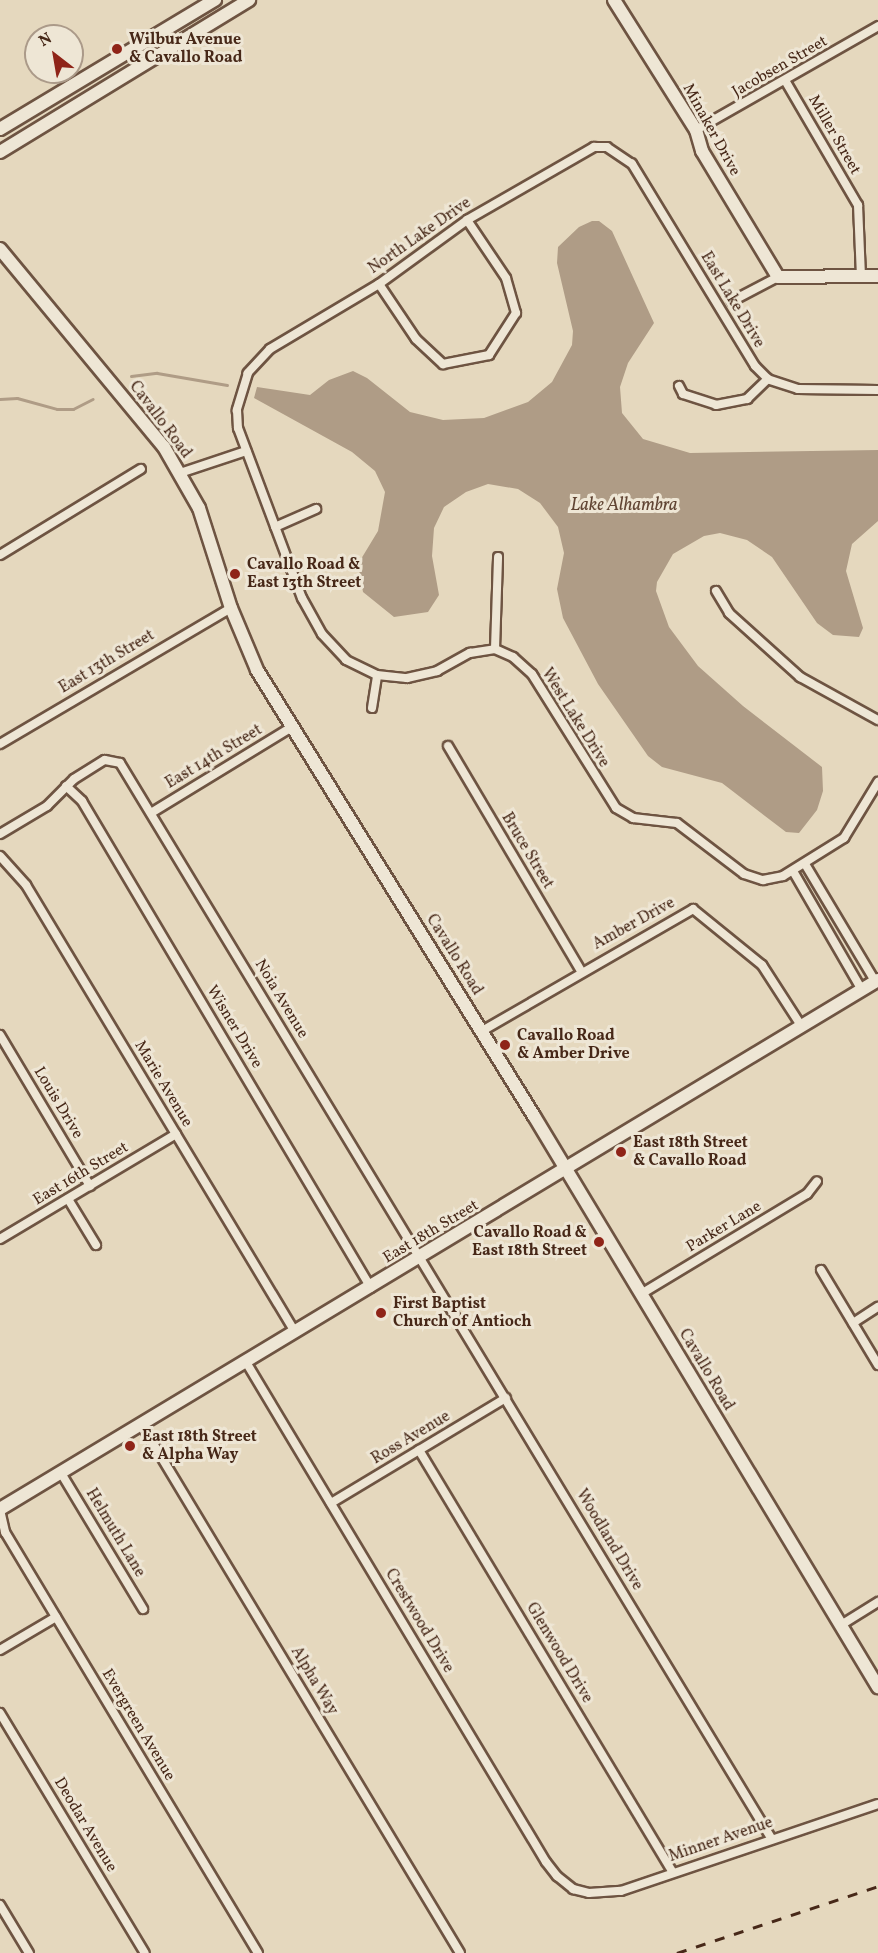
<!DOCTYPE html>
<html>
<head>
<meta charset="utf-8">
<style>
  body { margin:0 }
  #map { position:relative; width:878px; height:1953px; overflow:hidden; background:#e5d8be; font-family:Vollkorn,serif }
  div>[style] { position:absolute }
  .water>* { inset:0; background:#af9c86 }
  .stream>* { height:3px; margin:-1.5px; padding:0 1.5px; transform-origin:1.5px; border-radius:1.5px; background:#af9c86 }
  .roads { filter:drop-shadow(2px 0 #6e5442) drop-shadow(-2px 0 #6e5442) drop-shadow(0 2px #6e5442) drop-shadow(0 -2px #6e5442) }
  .street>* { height:8px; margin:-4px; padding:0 4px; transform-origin:4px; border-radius:4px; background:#eee6d5 }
  .secondary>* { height:12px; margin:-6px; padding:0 6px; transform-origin:6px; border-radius:6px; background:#eee6d5 }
  .rail>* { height:3px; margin-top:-1.5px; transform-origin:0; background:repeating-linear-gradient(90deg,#472818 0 10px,transparent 0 20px) }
  .dots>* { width:16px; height:16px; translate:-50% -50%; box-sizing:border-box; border:3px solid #eee6d5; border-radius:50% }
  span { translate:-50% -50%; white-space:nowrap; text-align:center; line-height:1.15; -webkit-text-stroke:6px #eee6d5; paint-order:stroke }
  .poi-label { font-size:16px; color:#472818; font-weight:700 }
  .left { translate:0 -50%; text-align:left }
  .right { translate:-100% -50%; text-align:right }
  .street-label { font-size:16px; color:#472818 }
  .water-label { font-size:18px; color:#614534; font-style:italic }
  .north { position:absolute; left:24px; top:24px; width:60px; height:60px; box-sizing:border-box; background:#eee6d5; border:2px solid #ab9a89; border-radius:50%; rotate:329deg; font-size:16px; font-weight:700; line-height:24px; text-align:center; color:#472818 }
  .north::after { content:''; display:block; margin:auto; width:21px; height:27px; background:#8f2418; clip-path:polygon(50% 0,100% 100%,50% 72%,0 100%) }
</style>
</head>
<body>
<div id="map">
  <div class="water">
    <div style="clip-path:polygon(592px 221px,599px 221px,612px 231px,654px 323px,628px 363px,620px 387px,622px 413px,643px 439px,690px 453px,878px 450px,878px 521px,852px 544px,846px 571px,863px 628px,859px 637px,833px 635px,817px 623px,772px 557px,747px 540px,720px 533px,704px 536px,673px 554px,657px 582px,656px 591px,669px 627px,698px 666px,743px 706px,822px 767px,823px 791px,817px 810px,799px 833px,786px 832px,722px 783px,662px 767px,648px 756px,598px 684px,563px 618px,557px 589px,564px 553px,558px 527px,540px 503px,518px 489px,488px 484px,466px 492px,444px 507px,434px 528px,432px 556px,439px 595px,428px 612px,394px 617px,363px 592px,358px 564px,378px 531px,385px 492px,375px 471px,352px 452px,254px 398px,257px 387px,310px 395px,329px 380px,353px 371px,367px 378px,410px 412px,443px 420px,484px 418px,528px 402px,552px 382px,572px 345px,573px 331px,557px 263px,558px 247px,579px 227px)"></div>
  </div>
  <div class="stream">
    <div style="left:131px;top:376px;width:26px;rotate:-7deg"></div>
    <div style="left:157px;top:373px;width:71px;rotate:9.7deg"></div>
    <div style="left:0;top:399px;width:17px;rotate:-3deg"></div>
    <div style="left:17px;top:398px;width:41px;rotate:15.4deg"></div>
    <div style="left:57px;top:409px;width:16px"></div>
    <div style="left:73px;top:409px;width:22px;rotate:-27deg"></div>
  </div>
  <div class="roads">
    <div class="street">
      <div style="left:786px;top:82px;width:143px;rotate:59.7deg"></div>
      <div style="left:858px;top:205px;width:71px;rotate:87.6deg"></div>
      <div style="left:696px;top:130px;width:210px;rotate:-29.7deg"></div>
      <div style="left:379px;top:284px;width:66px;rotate:56.1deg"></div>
      <div style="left:416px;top:339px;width:37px;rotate:43deg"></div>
      <div style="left:443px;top:364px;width:47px;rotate:-11.1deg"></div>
      <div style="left:489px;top:355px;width:50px;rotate:-57.3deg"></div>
      <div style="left:516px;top:313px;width:36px;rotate:-106deg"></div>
      <div style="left:506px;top:278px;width:70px;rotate:-123.9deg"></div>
      <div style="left:732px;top:301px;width:52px;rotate:-27.6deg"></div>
      <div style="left:679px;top:386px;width:9px;rotate:63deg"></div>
      <div style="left:683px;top:394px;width:35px;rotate:18deg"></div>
      <div style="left:716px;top:405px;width:32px;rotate:-11deg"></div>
      <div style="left:747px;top:399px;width:29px;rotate:-44deg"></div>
      <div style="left:878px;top:390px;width:80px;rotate:-179.3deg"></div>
      <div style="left:798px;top:389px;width:32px;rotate:-162deg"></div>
      <div style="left:768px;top:379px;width:18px;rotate:-135deg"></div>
      <div style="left:755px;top:366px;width:237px;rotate:-121.3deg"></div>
      <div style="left:632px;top:164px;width:30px;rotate:-146deg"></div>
      <div style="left:607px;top:147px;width:13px;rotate:180deg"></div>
      <div style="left:594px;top:147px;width:146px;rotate:150.1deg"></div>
      <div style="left:467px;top:220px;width:109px;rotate:144deg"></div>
      <div style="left:379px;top:284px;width:127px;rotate:149.2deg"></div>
      <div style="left:270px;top:349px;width:33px;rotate:133deg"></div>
      <div style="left:248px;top:373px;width:39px;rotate:107deg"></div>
      <div style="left:237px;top:410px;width:18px;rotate:87deg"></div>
      <div style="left:238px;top:428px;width:182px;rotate:69.4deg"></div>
      <div style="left:302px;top:598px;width:41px;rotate:60.9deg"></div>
      <div style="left:322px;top:634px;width:35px;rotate:47deg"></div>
      <div style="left:346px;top:660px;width:34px;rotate:26deg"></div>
      <div style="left:377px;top:675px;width:30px;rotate:6deg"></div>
      <div style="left:407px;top:678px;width:31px;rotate:-13deg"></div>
      <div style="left:437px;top:671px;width:38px;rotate:-29deg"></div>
      <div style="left:470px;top:653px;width:25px;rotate:-9deg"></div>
      <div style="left:495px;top:649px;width:20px;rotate:24deg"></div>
      <div style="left:513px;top:657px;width:25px;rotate:42deg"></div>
      <div style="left:532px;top:674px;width:158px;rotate:57.9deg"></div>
      <div style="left:616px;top:808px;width:20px;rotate:30deg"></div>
      <div style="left:633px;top:818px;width:44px;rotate:6.5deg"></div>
      <div style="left:677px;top:823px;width:84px;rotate:37.3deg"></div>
      <div style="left:744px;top:874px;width:20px;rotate:18deg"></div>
      <div style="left:763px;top:880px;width:20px;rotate:-11deg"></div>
      <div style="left:783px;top:876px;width:72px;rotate:-31.9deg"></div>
      <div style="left:844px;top:838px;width:66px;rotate:-58.7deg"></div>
      <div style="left:180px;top:473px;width:70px;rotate:-18.4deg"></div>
      <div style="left:275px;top:527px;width:45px;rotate:-23.7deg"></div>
      <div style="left:0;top:555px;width:165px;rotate:-31.4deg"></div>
      <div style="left:716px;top:591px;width:26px;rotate:59deg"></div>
      <div style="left:729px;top:613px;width:96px;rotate:42deg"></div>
      <div style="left:800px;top:677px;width:89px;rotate:28.9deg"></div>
      <div style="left:495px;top:649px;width:92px;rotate:-88.1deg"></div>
      <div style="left:372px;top:708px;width:33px;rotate:-81deg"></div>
      <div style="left:0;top:744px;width:268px;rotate:-30.5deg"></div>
      <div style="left:448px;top:746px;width:261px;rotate:59.4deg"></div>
      <div style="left:66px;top:786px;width:22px;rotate:43deg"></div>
      <div style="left:82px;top:801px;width:566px;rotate:59.31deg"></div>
      <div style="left:151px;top:813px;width:165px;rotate:-31.4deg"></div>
      <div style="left:0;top:834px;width:55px;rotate:-30.8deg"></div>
      <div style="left:47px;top:806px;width:38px;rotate:-45deg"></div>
      <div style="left:74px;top:779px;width:36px;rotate:-32deg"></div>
      <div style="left:105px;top:760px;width:15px;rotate:11deg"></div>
      <div style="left:120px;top:763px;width:1257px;rotate:58.8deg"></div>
      <div style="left:0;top:856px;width:39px;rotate:48deg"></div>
      <div style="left:26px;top:885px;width:522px;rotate:58.96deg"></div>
      <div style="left:805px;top:864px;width:136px;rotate:59.1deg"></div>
      <div style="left:793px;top:871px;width:138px;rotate:59.9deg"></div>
      <div style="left:482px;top:1031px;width:244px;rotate:-30deg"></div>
      <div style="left:693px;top:909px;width:89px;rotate:39.1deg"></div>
      <div style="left:762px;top:965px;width:74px;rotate:57.2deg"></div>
      <div style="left:0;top:1035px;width:176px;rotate:59.2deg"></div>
      <div style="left:68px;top:1199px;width:54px;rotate:58.7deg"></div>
      <div style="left:0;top:1239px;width:205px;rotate:-30.8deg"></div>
      <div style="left:821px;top:1270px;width:111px;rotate:59deg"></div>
      <div style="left:641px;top:1294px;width:194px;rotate:-31.1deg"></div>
      <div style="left:807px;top:1194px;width:16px;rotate:-52deg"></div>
      <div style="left:853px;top:1323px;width:30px;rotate:-33deg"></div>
      <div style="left:246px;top:1362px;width:583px;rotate:59.04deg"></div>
      <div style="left:546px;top:1862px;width:18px;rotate:52deg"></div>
      <div style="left:557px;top:1876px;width:21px;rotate:39deg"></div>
      <div style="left:573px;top:1889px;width:16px;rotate:14deg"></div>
      <div style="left:589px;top:1893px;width:32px;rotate:-4deg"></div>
      <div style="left:621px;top:1891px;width:271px;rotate:-18.7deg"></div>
      <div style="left:142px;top:1425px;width:616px;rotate:58.94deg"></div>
      <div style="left:419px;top:1450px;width:493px;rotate:59deg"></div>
      <div style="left:61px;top:1473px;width:159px;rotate:58.9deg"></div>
      <div style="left:331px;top:1503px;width:204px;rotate:-31deg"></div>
      <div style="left:0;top:1510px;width:23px;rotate:77deg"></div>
      <div style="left:5px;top:1532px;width:491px;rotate:59deg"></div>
      <div style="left:841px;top:1625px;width:44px;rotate:-31.9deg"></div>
      <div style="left:0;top:1650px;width:65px;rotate:-30.5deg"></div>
      <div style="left:0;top:1713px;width:280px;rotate:58.9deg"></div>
      <div style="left:0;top:1905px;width:56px;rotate:58.9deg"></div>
    </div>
    <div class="secondary">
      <div style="left:614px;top:0;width:154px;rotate:57.8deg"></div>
      <div style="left:696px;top:130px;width:22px;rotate:74deg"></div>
      <div style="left:702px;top:151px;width:147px;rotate:58.9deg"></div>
      <div style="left:778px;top:277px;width:100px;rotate:-0.6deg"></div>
      <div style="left:0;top:129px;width:251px;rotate:-31deg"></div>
      <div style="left:0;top:152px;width:292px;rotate:-31.4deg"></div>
      <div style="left:0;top:249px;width:257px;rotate:50.4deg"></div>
      <div style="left:164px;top:447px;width:70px;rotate:60.2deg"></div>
      <div style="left:199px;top:508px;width:105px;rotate:72.3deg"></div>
      <div style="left:231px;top:608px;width:67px;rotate:67.2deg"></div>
      <div style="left:257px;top:670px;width:525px;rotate:58.16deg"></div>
      <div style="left:534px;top:1116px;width:667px;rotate:58.93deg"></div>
      <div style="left:0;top:1509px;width:1025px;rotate:-31.07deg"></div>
    </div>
  </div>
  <div class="rail">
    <div style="left:677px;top:1953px;width:212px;rotate:-18.4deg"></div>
  </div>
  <div class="dots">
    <div style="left:117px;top:49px;background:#8f2418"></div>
    <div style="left:235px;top:574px;background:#8f2418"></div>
    <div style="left:505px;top:1045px;background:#8f2418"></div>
    <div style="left:621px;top:1152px;background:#8f2418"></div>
    <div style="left:599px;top:1242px;background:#8f2418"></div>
    <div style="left:381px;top:1313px;background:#8f2418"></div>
    <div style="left:130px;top:1446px;background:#8f2418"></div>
  </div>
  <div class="poi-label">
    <span class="left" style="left:129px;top:49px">Wilbur Avenue<br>&amp; Cavallo Road</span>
    <span class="left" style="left:247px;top:574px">Cavallo Road &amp;<br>East 13th Street</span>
    <span class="left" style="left:517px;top:1045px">Cavallo Road<br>&amp; Amber Drive</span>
    <span class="left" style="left:633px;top:1152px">East 18th Street<br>&amp; Cavallo Road</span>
    <span class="right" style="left:587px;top:1242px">Cavallo Road &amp;<br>East 18th Street</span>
    <span class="left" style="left:393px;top:1313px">First Baptist<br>Church of Antioch</span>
    <span class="left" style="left:142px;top:1446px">East 18th Street<br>&amp; Alpha Way</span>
  </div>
  <div class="street-label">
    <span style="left:780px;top:67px;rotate:-30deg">Jacobsen Street</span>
    <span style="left:711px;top:130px;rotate:61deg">Minaker Drive</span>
    <span style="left:834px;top:135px;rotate:60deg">Miller Street</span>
    <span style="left:420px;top:236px;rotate:-35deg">North Lake Drive</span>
    <span style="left:732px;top:300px;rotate:59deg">East Lake Drive</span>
    <span style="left:160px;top:420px;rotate:53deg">Cavallo Road</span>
    <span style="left:107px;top:662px;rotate:-31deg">East 13th Street</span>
    <span style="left:575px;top:718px;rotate:58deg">West Lake Drive</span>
    <span style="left:214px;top:757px;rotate:-31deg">East 14th Street</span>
    <span style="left:527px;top:851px;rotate:59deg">Bruce Street</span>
    <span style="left:634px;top:924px;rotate:-29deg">Amber Drive</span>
    <span style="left:454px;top:955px;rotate:58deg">Cavallo Road</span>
    <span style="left:281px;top:999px;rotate:59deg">Noia Avenue</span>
    <span style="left:234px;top:1027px;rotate:59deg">Wisner Drive</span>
    <span style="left:163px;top:1084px;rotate:59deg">Marie Avenue</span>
    <span style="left:58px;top:1103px;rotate:59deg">Louis Drive</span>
    <span style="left:81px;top:1174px;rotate:-31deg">East 16th Street</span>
    <span style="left:724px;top:1227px;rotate:-31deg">Parker Lane</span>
    <span style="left:431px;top:1232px;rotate:-31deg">East 18th Street</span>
    <span style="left:706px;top:1370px;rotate:59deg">Cavallo Road</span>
    <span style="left:411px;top:1438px;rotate:-31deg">Ross Avenue</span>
    <span style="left:115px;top:1533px;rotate:59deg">Helmuth Lane</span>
    <span style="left:609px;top:1540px;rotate:59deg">Woodland Drive</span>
    <span style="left:419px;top:1621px;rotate:59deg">Crestwood Drive</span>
    <span style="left:559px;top:1653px;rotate:59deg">Glenwood Drive</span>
    <span style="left:314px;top:1681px;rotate:59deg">Alpha Way</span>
    <span style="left:138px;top:1725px;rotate:59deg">Evergreen Avenue</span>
    <span style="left:85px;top:1825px;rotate:59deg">Deodar Avenue</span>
    <span style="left:721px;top:1840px;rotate:-19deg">Minner Avenue</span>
  </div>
  <div class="water-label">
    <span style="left:624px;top:506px">Lake Alhambra</span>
  </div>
  <div class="north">N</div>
</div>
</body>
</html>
